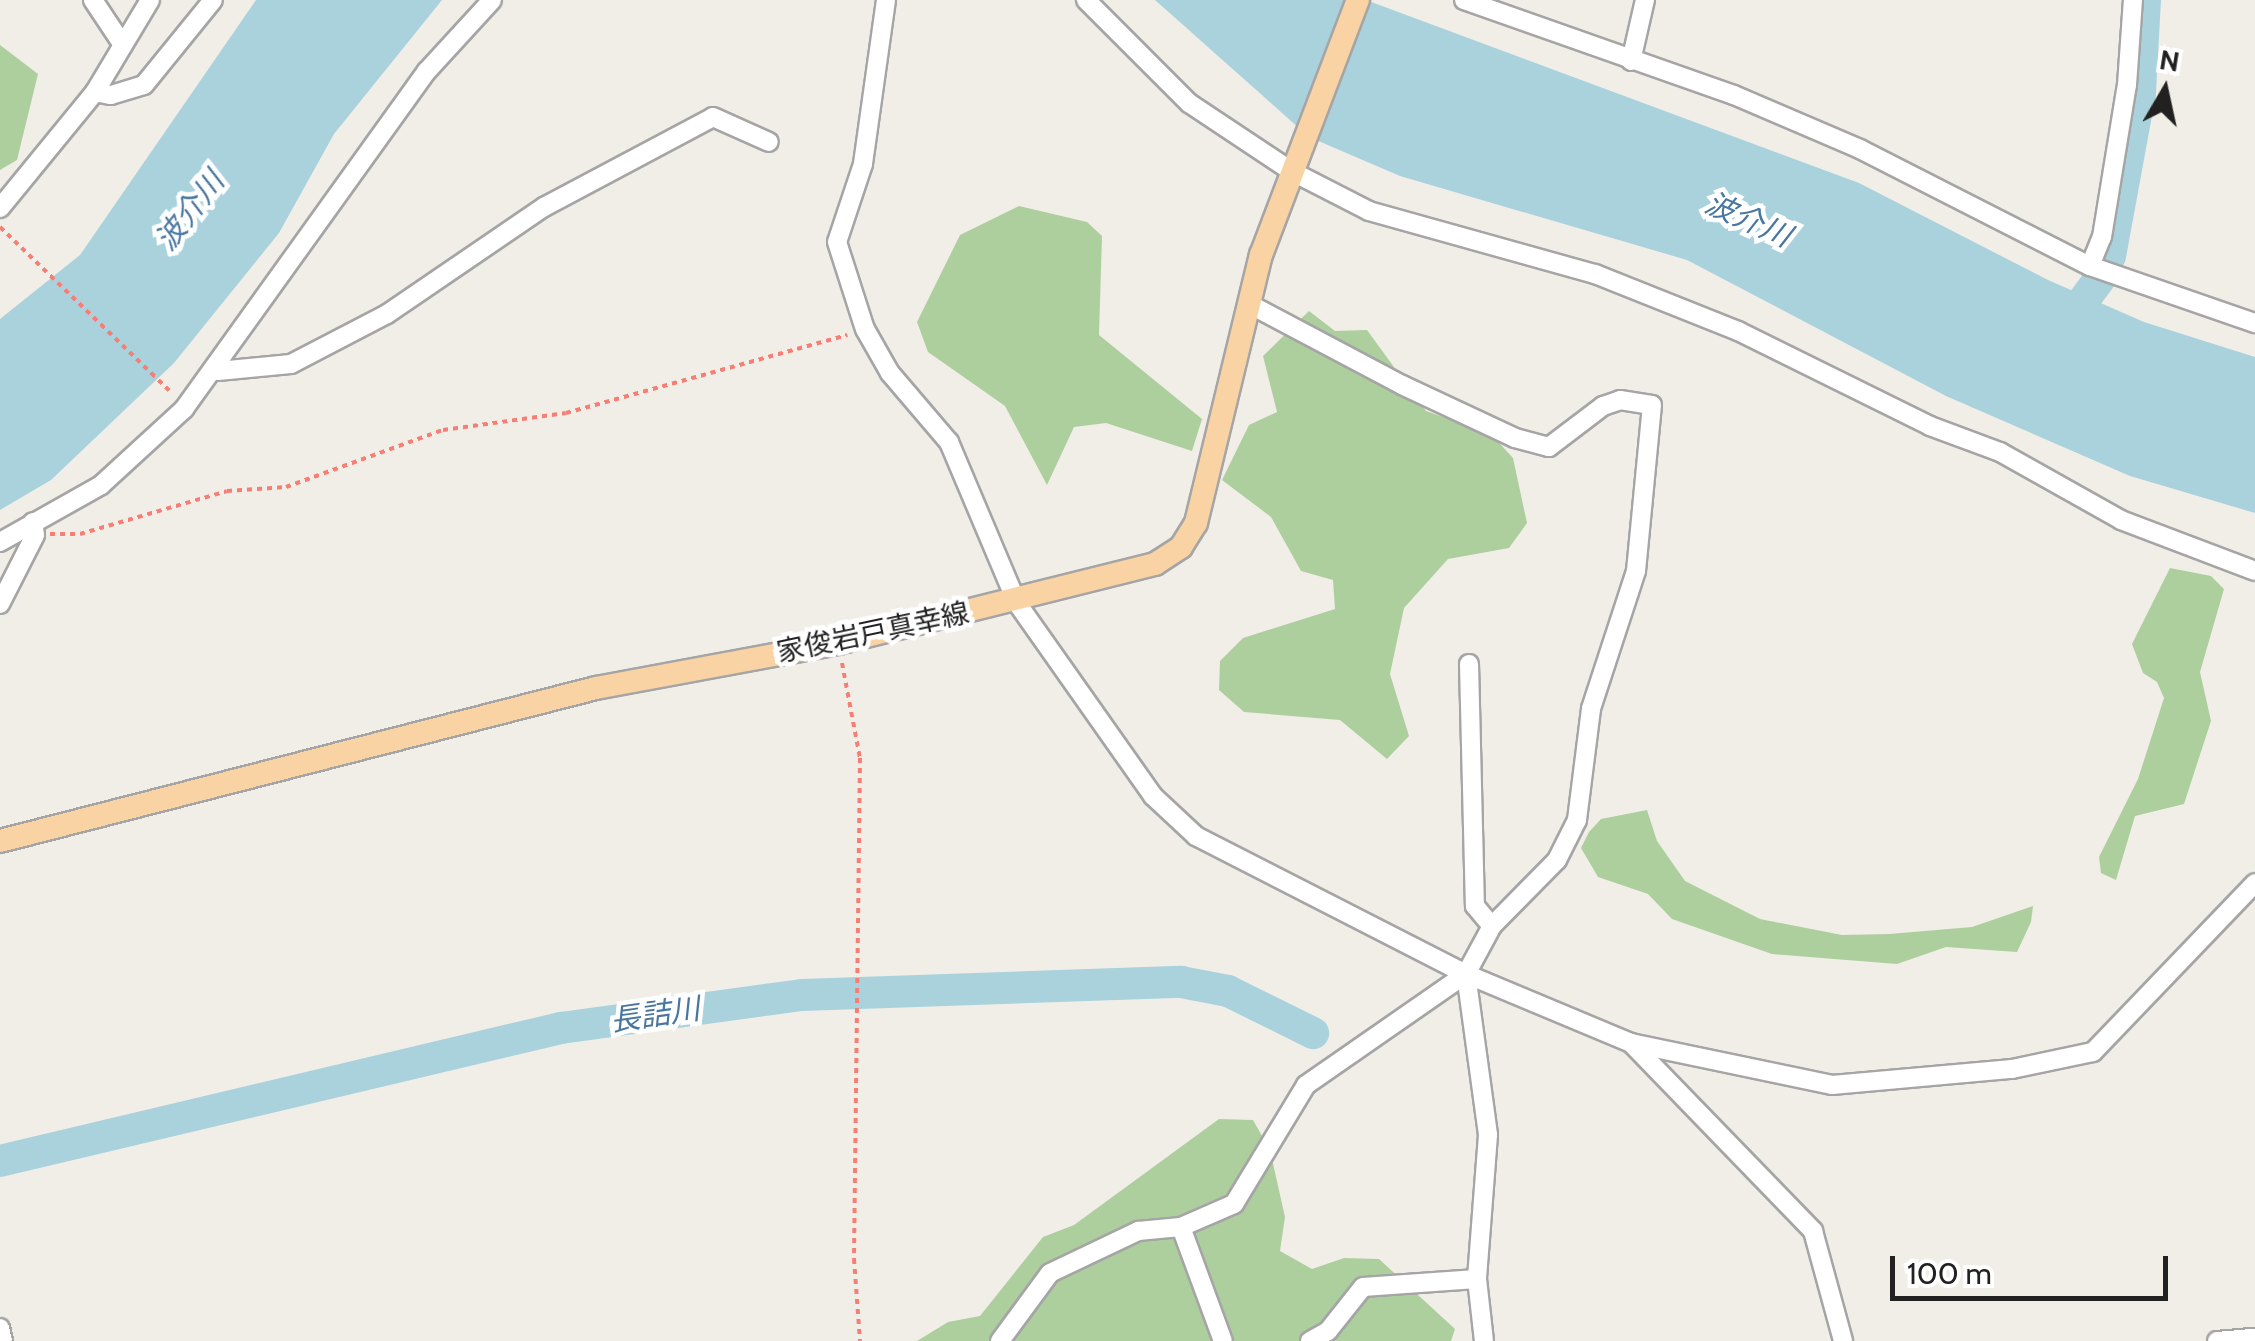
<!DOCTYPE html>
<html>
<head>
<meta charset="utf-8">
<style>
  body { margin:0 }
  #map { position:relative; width:2255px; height:1341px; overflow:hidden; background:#f1eee8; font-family:Cabin,"Noto Sans JP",sans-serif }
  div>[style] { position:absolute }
  .forest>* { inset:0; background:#adcf9e }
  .water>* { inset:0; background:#aad2dd }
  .river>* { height:32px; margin:-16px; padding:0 16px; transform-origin:16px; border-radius:16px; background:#aad2dd }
  .path>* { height:4px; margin-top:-2px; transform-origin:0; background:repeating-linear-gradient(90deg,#f67e74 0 5px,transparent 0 10px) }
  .roads { filter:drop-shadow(2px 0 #a5a5a5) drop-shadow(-2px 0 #a5a5a5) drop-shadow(0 2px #a5a5a5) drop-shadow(0 -2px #a5a5a5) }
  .minor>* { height:18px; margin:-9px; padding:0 9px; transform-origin:9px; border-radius:9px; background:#fff }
  .major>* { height:22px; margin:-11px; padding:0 11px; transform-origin:11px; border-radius:11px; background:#f9d3a4 }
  span { translate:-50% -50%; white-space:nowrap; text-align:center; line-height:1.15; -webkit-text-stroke:9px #fff; paint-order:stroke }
  .street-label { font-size:28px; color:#212121 }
  .water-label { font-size:30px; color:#49769f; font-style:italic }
  .north { position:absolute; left:2115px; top:40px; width:100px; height:100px; -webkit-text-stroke:8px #fff; paint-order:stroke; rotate:9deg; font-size:28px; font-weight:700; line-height:40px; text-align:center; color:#212121 }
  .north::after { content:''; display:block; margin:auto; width:35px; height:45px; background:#212121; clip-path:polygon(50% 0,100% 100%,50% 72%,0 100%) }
  .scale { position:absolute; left:1890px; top:1256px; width:278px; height:45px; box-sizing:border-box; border:5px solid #212121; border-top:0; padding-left:12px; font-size:30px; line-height:35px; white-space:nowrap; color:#212121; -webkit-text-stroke:8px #fff; paint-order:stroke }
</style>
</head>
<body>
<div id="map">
  <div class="forest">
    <div style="clip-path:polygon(0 45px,38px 74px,17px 160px,0 170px)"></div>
    <div style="clip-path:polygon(1019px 206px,1087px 222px,1102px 236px,1099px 335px,1202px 419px,1192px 451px,1106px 423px,1074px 427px,1047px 485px,1005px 406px,928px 352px,917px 322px,960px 235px)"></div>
    <div style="clip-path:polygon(1309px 311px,1335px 331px,1367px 330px,1426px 411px,1491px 434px,1513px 458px,1527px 523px,1509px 548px,1448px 559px,1404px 608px,1390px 674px,1409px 736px,1387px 759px,1340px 720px,1244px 712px,1219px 690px,1220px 661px,1243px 638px,1335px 609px,1333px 580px,1301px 571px,1271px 517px,1222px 480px,1249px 425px,1277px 412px,1263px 356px)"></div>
    <div style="clip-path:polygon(2170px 568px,2211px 576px,2224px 589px,2200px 672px,2211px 721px,2184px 804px,2135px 816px,2116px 880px,2101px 873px,2099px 857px,2138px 779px,2164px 698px,2157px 682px,2143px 673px,2132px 644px)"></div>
    <div style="clip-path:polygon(1647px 810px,1657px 841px,1685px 881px,1760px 919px,1842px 935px,1889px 934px,1972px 927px,2033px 906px,2031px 922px,2017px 952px,1946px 947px,1897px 964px,1772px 954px,1672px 919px,1648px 894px,1598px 877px,1581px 848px,1589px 832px,1601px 819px)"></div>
    <div style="clip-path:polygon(1219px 1119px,1253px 1120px,1270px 1150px,1285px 1217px,1280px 1251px,1312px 1269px,1344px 1258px,1379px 1259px,1455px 1329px,1451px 1341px,917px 1341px,948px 1322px,980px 1316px,1043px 1237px,1074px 1225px)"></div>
  </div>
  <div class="water">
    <div style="clip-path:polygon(256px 0,442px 0,334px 134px,279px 233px,174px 363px,51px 480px,0 510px,0 319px,80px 255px)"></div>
    <div style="clip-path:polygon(1155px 0,1366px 0,1859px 183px,2048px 280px,2144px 322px,2255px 357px,2255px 513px,2130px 476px,1946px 396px,1687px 260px,1400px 176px,1309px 137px)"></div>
  </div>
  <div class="river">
    <div style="left:2110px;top:256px;width:167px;rotate:-79.6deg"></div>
    <div style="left:2140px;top:92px;width:92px;rotate:-86.9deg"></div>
    <div style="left:2062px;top:330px;width:66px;rotate:-53.7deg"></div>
    <div style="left:0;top:1161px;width:577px;rotate:-13.34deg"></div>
    <div style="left:561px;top:1028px;width:243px;rotate:-7.8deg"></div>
    <div style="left:802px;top:995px;width:379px;rotate:-2deg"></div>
    <div style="left:1181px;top:982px;width:48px;rotate:10.8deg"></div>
    <div style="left:1228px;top:991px;width:95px;rotate:26.3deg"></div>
  </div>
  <div class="path">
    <div style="left:0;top:227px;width:240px;rotate:44deg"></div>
    <div style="left:50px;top:534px;width:30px"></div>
    <div style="left:80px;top:534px;width:153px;rotate:-16.3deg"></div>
    <div style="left:227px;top:491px;width:59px;rotate:-3.9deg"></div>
    <div style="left:286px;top:487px;width:167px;rotate:-20deg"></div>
    <div style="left:443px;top:430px;width:124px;rotate:-7.9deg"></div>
    <div style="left:566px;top:413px;width:292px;rotate:-15.5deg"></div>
    <div style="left:842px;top:663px;width:97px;rotate:79.3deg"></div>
    <div style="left:860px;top:758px;width:501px;rotate:90.69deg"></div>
    <div style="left:854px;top:1259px;width:82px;rotate:85.8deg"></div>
  </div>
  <div class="roads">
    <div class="minor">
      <div style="left:93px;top:0;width:54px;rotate:56.3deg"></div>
      <div style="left:886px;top:0;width:166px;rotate:98deg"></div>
      <div style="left:863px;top:164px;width:82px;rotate:108.4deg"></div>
      <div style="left:837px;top:242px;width:91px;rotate:72.2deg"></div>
      <div style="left:865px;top:329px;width:51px;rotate:60.4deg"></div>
      <div style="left:890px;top:373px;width:91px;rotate:49.5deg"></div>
      <div style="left:949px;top:442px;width:175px;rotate:67.1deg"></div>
      <div style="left:1017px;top:603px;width:236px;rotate:54.8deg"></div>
      <div style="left:1153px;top:796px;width:59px;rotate:42.9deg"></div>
      <div style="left:1196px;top:836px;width:303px;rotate:27.1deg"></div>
      <div style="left:1466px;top:974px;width:179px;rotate:22.7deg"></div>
      <div style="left:1631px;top:1043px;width:205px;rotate:11.8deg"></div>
      <div style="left:1832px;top:1085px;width:181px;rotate:-5.1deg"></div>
      <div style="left:2012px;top:1069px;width:83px;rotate:-11.9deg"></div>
      <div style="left:2093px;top:1052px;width:234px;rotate:-46.2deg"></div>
      <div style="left:1086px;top:0;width:146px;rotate:45deg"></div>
      <div style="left:1189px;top:103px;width:125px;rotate:33.6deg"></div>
      <div style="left:1293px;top:172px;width:85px;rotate:27.2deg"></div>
      <div style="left:1369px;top:211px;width:235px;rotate:15.6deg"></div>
      <div style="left:1595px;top:274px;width:154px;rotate:21.7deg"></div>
      <div style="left:1738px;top:331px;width:214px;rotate:26.3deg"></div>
      <div style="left:1930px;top:426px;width:75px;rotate:20.4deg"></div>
      <div style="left:2000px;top:452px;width:139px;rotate:29.3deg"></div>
      <div style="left:2121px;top:520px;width:143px;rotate:20.8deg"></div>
      <div style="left:1464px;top:0;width:286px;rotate:19.4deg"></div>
      <div style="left:1734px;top:95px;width:137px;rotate:23.2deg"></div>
      <div style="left:1860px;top:149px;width:258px;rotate:27deg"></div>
      <div style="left:2090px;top:266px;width:175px;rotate:19.1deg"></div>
      <div style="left:1631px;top:61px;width:63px;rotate:-77.1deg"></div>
      <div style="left:95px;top:92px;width:16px;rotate:11deg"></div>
      <div style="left:111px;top:95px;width:34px;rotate:-17deg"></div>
      <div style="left:144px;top:85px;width:109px;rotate:-50.9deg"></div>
      <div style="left:0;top:208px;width:150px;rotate:-50.7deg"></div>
      <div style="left:95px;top:92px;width:107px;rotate:-59.1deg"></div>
      <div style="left:2090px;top:266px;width:31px;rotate:-68deg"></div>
      <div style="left:2102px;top:237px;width:154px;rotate:-80.7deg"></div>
      <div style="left:2127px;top:85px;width:85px;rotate:-86deg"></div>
      <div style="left:1249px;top:304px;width:173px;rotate:27.9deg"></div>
      <div style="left:1402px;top:385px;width:125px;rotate:25.1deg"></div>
      <div style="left:1515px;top:438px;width:35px;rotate:15deg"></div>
      <div style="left:1549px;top:447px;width:68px;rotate:-37.2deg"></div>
      <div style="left:1603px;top:406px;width:18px;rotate:-19deg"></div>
      <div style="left:1620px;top:400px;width:32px;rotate:9deg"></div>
      <div style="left:1652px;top:405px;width:167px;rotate:95.5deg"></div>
      <div style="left:1636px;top:571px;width:145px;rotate:108.1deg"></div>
      <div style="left:1591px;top:709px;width:112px;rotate:97.2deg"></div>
      <div style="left:1577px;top:820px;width:45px;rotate:116.6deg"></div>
      <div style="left:1557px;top:860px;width:93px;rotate:134.6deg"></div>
      <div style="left:1492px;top:926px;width:55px;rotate:118.4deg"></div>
      <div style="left:1466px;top:974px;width:162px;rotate:82.2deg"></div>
      <div style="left:1488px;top:1135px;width:144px;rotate:94.4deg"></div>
      <div style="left:1477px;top:1279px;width:62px;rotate:83.6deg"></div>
      <div style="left:218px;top:371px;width:73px;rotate:-5.5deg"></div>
      <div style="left:291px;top:364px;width:108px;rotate:-27.5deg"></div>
      <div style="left:387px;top:314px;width:190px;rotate:-34.3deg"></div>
      <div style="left:544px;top:207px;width:191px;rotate:-28deg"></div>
      <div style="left:713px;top:117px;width:61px;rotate:24.1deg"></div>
      <div style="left:0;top:542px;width:116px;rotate:-29.4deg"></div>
      <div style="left:101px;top:485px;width:113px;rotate:-42.5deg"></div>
      <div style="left:184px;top:409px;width:416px;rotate:-54.3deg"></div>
      <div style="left:427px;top:71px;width:96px;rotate:-47.5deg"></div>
      <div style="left:0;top:604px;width:77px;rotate:-63.1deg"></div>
      <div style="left:35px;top:535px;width:13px;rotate:-99deg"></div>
      <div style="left:1469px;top:664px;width:242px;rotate:88.6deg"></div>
      <div style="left:1475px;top:906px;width:26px;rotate:50deg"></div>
      <div style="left:1631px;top:1043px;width:262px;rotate:45.9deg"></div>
      <div style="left:1813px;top:1231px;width:114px;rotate:74.7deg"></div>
      <div style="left:1181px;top:1227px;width:121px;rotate:69.8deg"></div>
      <div style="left:0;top:1328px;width:13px;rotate:77deg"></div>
      <div style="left:1000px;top:1341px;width:84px;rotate:-53.7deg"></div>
      <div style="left:1050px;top:1273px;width:98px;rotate:-25.5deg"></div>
      <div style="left:1138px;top:1231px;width:43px;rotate:-5.3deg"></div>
      <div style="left:1181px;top:1227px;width:58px;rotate:-23.5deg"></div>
      <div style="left:1234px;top:1204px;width:139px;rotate:-58.8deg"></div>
      <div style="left:1306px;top:1085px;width:195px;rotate:-34.8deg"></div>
      <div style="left:1310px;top:1341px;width:21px;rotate:-29deg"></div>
      <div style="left:1328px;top:1331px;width:56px;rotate:-51.5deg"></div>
      <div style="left:1363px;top:1287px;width:114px;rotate:-4deg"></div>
      <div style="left:2217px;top:1341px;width:38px;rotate:-5deg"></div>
    </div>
    <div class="major">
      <div style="left:0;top:841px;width:615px;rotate:-14.4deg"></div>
      <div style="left:596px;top:688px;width:246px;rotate:-10.5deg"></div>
      <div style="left:838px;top:643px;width:327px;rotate:-14deg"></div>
      <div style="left:1155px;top:564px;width:31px;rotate:-33deg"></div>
      <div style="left:1181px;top:547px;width:28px;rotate:-58deg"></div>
      <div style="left:1196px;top:523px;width:276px;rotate:-76.4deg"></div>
      <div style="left:1261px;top:255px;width:273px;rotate:-69.2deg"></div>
    </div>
  </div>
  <div class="street-label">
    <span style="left:873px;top:632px;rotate:-12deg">家俊岩戸真幸線</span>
  </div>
  <div class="water-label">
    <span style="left:190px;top:211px;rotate:-52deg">波介川</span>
    <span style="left:1748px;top:220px;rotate:24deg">波介川</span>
    <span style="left:655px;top:1015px;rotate:-8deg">長詰川</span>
  </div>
  <div class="north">N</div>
  <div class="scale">100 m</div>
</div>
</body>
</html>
